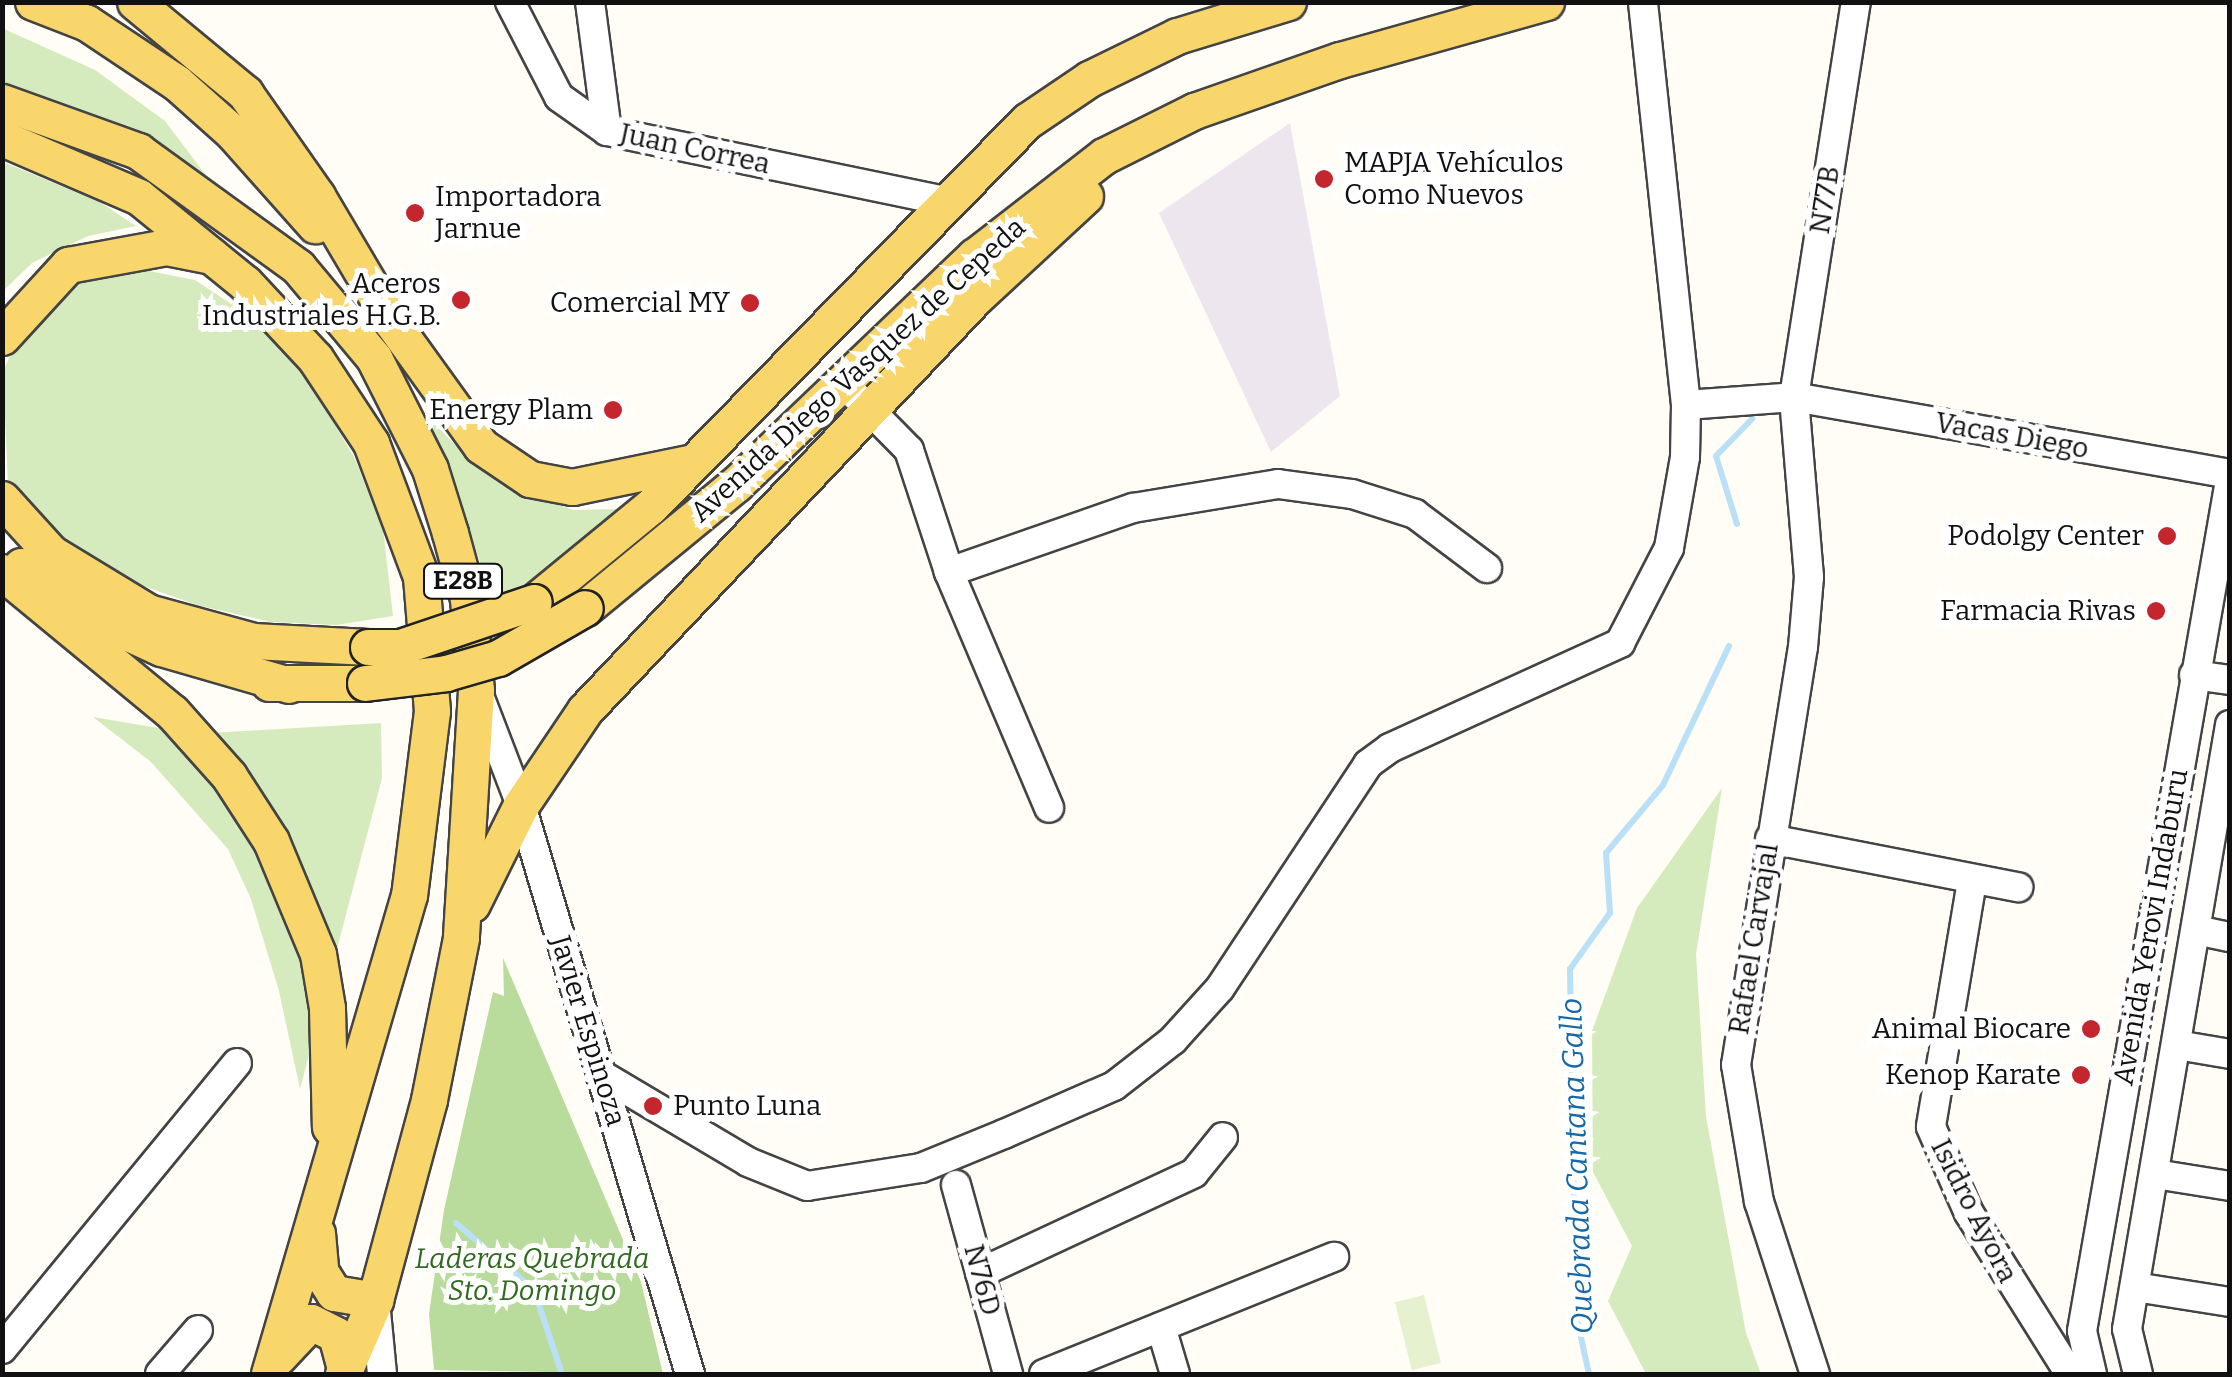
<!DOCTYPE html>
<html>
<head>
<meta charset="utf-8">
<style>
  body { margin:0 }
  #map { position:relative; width:2232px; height:1377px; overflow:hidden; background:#fffdf5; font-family:Bitter,serif }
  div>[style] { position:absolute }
  .industrial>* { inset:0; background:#eee6ef }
  .green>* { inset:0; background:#d5ebbd }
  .forest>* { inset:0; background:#b9dc9c }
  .pitch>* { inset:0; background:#e6f2cf; transform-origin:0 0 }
  .stream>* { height:6px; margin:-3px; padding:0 3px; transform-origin:3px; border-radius:3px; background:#b9e0f7 }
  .roads { filter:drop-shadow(2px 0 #444) drop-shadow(-2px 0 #444) drop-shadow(0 2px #444) drop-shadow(0 -2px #444) }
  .minor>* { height:28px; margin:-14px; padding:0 14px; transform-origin:14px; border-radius:14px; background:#fff }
  .major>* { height:35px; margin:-17.5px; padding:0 17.5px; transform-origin:17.5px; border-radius:17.5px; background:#f9d66b }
  .bridges { filter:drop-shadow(2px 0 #222) drop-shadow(-2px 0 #222) drop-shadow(0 2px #222) drop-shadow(0 -2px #222) }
  .major-bridge>* { height:35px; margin:-17.5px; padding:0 17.5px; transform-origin:17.5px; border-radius:17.5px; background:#f9d66b }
  .dots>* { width:28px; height:28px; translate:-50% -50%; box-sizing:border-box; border:5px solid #fff; border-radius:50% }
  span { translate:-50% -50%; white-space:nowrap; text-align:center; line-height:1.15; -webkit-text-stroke:10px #fff; paint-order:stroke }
  .shield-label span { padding:2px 8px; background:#fff; border:2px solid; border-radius:8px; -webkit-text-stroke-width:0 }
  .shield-label { font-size:25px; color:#111; font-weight:700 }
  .street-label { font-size:28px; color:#111 }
  .poi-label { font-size:28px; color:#111 }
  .left { translate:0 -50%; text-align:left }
  .right { translate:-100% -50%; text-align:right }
  .park-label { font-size:28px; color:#2f6b1f; font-style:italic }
  .water-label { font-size:30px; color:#1768a6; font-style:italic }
  .frame { position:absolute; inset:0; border:5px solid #111; pointer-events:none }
</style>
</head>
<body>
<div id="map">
  <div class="industrial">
    <div style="clip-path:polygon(1290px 123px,1340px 396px,1271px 452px,1159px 213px)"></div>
  </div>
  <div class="green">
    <div style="clip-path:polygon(2px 28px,95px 70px,165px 121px,233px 211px,3px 81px)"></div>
    <div style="clip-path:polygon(3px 162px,98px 201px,136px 226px,88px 236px,32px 263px,3px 291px)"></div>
    <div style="clip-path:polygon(139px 269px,195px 280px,248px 315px,309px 381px,354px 457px,383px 529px,393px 616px,336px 625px,271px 622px,197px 605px,124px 579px,75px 549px,8px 483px,3px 372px,14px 346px,47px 304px,81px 281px)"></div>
    <div style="clip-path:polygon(420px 409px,465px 455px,525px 493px,573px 510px,619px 509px,555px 567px,497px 605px)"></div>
    <div style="clip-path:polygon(93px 717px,194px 734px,381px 723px,382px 778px,300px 1089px,279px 991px,251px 899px,228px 849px,151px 762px)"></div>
    <div style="clip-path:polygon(1722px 788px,1696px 954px,1706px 1117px,1746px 1333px,1761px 1374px,1646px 1374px,1608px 1301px,1632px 1246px,1593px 1172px,1592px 1031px,1637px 908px)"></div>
  </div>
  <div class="forest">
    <div style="clip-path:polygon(503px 958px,641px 1282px,663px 1374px,434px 1370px,429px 1314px,444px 1210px,493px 992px,504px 996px)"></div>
  </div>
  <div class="pitch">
    <div style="left:1424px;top:1295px;width:70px;height:30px;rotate:76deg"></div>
  </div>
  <div class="stream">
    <div style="left:1737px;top:524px;width:71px;rotate:-107.2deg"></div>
    <div style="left:1716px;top:456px;width:52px;rotate:-45.8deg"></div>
    <div style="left:456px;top:1223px;width:103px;rotate:40.7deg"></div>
    <div style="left:534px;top:1290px;width:89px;rotate:71.6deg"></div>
    <div style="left:1589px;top:1374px;width:60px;rotate:-102.4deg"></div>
    <div style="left:1576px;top:1315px;width:346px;rotate:-91deg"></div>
    <div style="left:1570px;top:969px;width:69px;rotate:-54.5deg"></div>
    <div style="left:1610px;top:913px;width:60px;rotate:-93.8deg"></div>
    <div style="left:1606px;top:853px;width:89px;rotate:-50deg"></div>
    <div style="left:1663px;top:785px;width:154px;rotate:-64.6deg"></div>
  </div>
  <div class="roads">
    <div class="minor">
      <div style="left:510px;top:2px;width:107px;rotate:62.7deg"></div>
      <div style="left:559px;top:97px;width:59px;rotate:35.3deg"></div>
      <div style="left:607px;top:131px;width:346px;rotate:11.7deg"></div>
      <div style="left:590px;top:2px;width:130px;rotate:82.5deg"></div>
      <div style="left:845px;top:385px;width:91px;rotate:45.4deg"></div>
      <div style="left:909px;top:450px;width:128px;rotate:71.8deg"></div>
      <div style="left:949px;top:572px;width:256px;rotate:67deg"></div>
      <div style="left:1686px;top:405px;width:108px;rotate:-4.2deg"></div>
      <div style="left:1794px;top:397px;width:443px;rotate:10deg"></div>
      <div style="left:949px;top:572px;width:195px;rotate:-19.2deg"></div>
      <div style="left:1133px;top:508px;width:147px;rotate:-9.4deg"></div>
      <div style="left:1278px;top:484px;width:75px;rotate:7.7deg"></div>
      <div style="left:1352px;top:494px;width:66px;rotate:17.6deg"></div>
      <div style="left:1415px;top:514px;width:90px;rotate:36.9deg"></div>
      <div style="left:2194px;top:675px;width:36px;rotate:8deg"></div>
      <div style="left:478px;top:693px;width:120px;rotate:69deg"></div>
      <div style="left:521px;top:805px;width:594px;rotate:73.46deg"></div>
      <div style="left:1770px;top:839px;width:253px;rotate:11deg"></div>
      <div style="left:1972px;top:881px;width:249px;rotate:99.5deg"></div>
      <div style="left:1931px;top:1127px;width:94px;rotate:66.2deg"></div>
      <div style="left:1969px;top:1213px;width:190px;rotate:57.9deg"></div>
      <div style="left:2196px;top:930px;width:35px;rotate:12deg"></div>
      <div style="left:2177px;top:1045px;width:54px;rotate:9.6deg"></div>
      <div style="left:600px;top:1074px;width:172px;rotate:30.7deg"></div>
      <div style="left:748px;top:1162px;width:64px;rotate:22.1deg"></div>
      <div style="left:807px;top:1186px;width:115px;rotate:-9deg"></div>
      <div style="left:921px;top:1168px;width:90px;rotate:-22.3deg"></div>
      <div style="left:1004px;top:1134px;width:120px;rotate:-23.6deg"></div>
      <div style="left:1114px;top:1086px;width:75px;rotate:-37.9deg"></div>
      <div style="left:1173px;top:1040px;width:70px;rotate:-47.9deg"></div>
      <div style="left:1220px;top:988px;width:268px;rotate:-56.5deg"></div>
      <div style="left:1368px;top:764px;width:27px;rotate:-36deg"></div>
      <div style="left:1390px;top:748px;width:253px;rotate:-24.5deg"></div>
      <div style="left:1620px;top:643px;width:107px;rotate:-62.7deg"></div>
      <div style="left:1669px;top:548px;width:92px;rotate:-80deg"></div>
      <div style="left:1685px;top:457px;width:52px;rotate:-88.9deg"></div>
      <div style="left:1686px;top:405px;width:405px;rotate:-96.1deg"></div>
      <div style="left:2155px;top:1174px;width:76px;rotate:9.1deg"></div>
      <div style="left:956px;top:1185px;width:196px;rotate:74.6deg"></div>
      <div style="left:980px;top:1273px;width:236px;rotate:-25deg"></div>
      <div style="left:1194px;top:1173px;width:46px;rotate:-51.1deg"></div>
      <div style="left:2135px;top:1287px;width:96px;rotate:9deg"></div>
      <div style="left:375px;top:1301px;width:73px;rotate:84.5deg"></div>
      <div style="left:1161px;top:1327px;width:49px;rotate:73.4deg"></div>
      <div style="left:2px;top:1349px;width:370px;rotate:-50.6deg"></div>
      <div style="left:160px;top:1374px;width:58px;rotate:-49.2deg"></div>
      <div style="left:1044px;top:1374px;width:313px;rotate:-22deg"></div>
      <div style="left:1815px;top:1374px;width:181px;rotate:-108deg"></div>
      <div style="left:1759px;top:1202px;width:139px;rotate:-99.5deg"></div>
      <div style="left:1736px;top:1065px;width:423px;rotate:-80.9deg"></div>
      <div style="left:1803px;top:647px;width:70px;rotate:-85.1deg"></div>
      <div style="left:1809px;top:577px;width:181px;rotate:-94.8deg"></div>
      <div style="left:1794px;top:397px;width:400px;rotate:-81.1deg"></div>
      <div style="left:2092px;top:1374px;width:44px;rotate:-103.1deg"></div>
      <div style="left:2082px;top:1331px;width:864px;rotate:-80.13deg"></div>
      <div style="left:2138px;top:1374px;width:46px;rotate:-103.7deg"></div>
      <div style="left:2127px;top:1329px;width:613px;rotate:-80.32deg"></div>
    </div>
    <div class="major">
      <div style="left:33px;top:2px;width:58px;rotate:21.3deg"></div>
      <div style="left:87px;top:23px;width:108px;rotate:33.7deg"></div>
      <div style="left:177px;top:83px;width:74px;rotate:41.7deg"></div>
      <div style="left:232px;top:132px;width:125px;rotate:48.3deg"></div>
      <div style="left:135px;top:2px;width:143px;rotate:39.6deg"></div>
      <div style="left:245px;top:93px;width:126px;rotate:55deg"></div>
      <div style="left:317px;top:196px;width:145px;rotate:59.4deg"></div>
      <div style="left:391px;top:321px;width:154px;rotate:54.2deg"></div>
      <div style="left:481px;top:446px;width:59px;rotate:34deg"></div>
      <div style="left:530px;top:479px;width:43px;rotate:10.8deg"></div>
      <div style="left:572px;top:487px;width:118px;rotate:-11.7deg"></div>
      <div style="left:2px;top:102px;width:145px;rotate:19.8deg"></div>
      <div style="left:138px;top:151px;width:198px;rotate:35.9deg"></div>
      <div style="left:298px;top:267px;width:119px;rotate:50.1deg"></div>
      <div style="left:374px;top:358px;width:124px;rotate:63.2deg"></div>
      <div style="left:430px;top:469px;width:67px;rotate:72.6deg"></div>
      <div style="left:450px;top:533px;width:68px;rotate:74.7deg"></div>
      <div style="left:468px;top:599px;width:91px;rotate:85deg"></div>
      <div style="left:476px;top:690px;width:248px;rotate:93.5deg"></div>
      <div style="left:461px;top:938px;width:165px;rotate:101.2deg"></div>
      <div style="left:429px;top:1100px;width:207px;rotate:105.1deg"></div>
      <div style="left:375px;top:1300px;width:81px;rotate:113.4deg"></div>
      <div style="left:2px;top:138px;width:149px;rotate:23.3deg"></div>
      <div style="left:139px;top:197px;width:136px;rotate:39.1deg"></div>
      <div style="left:245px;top:283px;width:103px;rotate:47deg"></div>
      <div style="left:315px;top:358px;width:102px;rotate:56.6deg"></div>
      <div style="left:371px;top:443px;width:143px;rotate:69.5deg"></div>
      <div style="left:421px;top:577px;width:134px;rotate:85.3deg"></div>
      <div style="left:432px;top:711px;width:185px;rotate:97.1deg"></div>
      <div style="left:409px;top:895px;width:499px;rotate:106.3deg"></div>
      <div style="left:2px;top:337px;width:98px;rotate:-47.5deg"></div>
      <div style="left:68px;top:265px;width:100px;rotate:-10.4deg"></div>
      <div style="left:166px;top:247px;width:46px;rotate:11.3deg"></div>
      <div style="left:2px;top:499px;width:73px;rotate:47.8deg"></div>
      <div style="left:51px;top:553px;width:114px;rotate:31.3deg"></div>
      <div style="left:148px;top:612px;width:109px;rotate:15.4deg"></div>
      <div style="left:253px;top:641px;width:115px;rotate:3deg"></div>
      <div style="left:21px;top:566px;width:105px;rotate:33.4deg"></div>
      <div style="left:109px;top:624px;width:57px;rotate:24.8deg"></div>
      <div style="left:161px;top:648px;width:133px;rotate:16.1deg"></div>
      <div style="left:2px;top:572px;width:220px;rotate:39.5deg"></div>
      <div style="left:172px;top:712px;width:86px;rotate:48.3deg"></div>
      <div style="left:229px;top:776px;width:77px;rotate:57.1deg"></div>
      <div style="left:271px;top:841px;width:122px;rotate:67.4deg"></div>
      <div style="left:318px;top:954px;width:55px;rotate:80.5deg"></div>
      <div style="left:327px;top:1008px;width:119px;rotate:88.6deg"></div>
      <div style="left:534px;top:602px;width:151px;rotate:-39.4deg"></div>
      <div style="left:651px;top:506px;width:538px;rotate:-45.68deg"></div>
      <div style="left:1027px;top:121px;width:75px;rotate:-34.1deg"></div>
      <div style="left:1089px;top:79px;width:98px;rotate:-26deg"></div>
      <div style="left:1177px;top:36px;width:116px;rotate:-17deg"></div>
      <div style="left:585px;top:608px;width:195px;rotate:-39.4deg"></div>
      <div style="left:736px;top:484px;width:330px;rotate:-43.7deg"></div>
      <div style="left:975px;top:256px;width:163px;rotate:-37.8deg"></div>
      <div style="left:1104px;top:156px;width:101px;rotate:-26.6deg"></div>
      <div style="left:1194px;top:111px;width:155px;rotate:-19.3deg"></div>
      <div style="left:1340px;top:60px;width:214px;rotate:-15.7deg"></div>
      <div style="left:269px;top:683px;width:96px"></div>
      <div style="left:472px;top:904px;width:110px;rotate:-63.7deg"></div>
      <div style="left:521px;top:805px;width:115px;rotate:-56deg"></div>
      <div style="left:585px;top:710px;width:567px;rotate:-46.57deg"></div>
      <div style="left:975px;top:298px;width:150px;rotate:-42.8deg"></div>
      <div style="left:317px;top:1233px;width:38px;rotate:85deg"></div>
      <div style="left:320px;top:1271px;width:26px;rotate:58deg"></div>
      <div style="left:334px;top:1293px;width:42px;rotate:9.7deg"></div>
      <div style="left:278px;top:1357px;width:48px;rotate:-46.7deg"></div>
      <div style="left:311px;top:1322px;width:28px;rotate:27deg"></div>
      <div style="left:336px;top:1335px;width:35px;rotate:75deg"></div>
    </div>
  </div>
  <div class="bridges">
    <div class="major-bridge">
      <div style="left:368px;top:647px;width:32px"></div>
      <div style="left:400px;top:647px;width:141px;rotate:-18.6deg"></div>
      <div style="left:365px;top:683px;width:82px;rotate:-7deg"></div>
      <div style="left:446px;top:673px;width:54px;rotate:-16.1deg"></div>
      <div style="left:498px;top:658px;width:100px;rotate:-29.9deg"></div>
    </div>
  </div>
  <div class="dots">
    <div style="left:1324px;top:179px;background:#c4262e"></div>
    <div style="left:415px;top:213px;background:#c4262e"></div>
    <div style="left:461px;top:300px;background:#c4262e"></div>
    <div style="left:750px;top:303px;background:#c4262e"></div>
    <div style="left:613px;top:410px;background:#c4262e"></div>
    <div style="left:2167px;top:536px;background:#c4262e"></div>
    <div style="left:2156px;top:611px;background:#c4262e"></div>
    <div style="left:2091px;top:1029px;background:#c4262e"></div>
    <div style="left:2081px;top:1075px;background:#c4262e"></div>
    <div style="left:653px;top:1106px;background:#c4262e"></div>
  </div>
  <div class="shield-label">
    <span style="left:463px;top:581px">E28B</span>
  </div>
  <div class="street-label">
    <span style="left:695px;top:149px;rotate:12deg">Juan Correa</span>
    <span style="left:1825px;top:200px;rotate:-81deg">N77B</span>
    <span style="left:858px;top:370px;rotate:-42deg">Avenida Diego Vasquez de Cepeda</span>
    <span style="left:2012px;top:436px;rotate:10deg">Vacas Diego</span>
    <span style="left:2151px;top:927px;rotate:-80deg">Avenida Yerovi Indaburu</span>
    <span style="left:1754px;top:939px;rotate:-81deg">Rafael Carvajal</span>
    <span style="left:588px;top:1031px;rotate:73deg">Javier Espinoza</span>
    <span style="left:1974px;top:1211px;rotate:63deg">Isidro Ayora</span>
    <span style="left:982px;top:1280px;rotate:75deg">N76D</span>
  </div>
  <div class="poi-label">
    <span class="left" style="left:1344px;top:179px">MAPJA Vehículos<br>Como Nuevos</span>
    <span class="left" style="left:435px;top:213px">Importadora<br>Jarnue</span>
    <span class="right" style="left:441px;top:300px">Aceros<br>Industriales H.G.B.</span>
    <span class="right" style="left:730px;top:303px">Comercial MY</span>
    <span class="right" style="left:593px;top:410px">Energy Plam</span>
    <span class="right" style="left:2144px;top:536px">Podolgy Center</span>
    <span class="right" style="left:2136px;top:611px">Farmacia Rivas</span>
    <span class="right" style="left:2071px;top:1029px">Animal Biocare</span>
    <span class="right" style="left:2061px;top:1075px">Kenop Karate</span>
    <span class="left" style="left:673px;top:1106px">Punto Luna</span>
  </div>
  <div class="park-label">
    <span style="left:532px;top:1275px">Laderas Quebrada<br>Sto. Domingo</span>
  </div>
  <div class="water-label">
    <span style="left:1577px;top:1166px;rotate:-92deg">Quebrada Cantana Gallo</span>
  </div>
  <div class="frame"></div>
</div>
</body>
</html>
